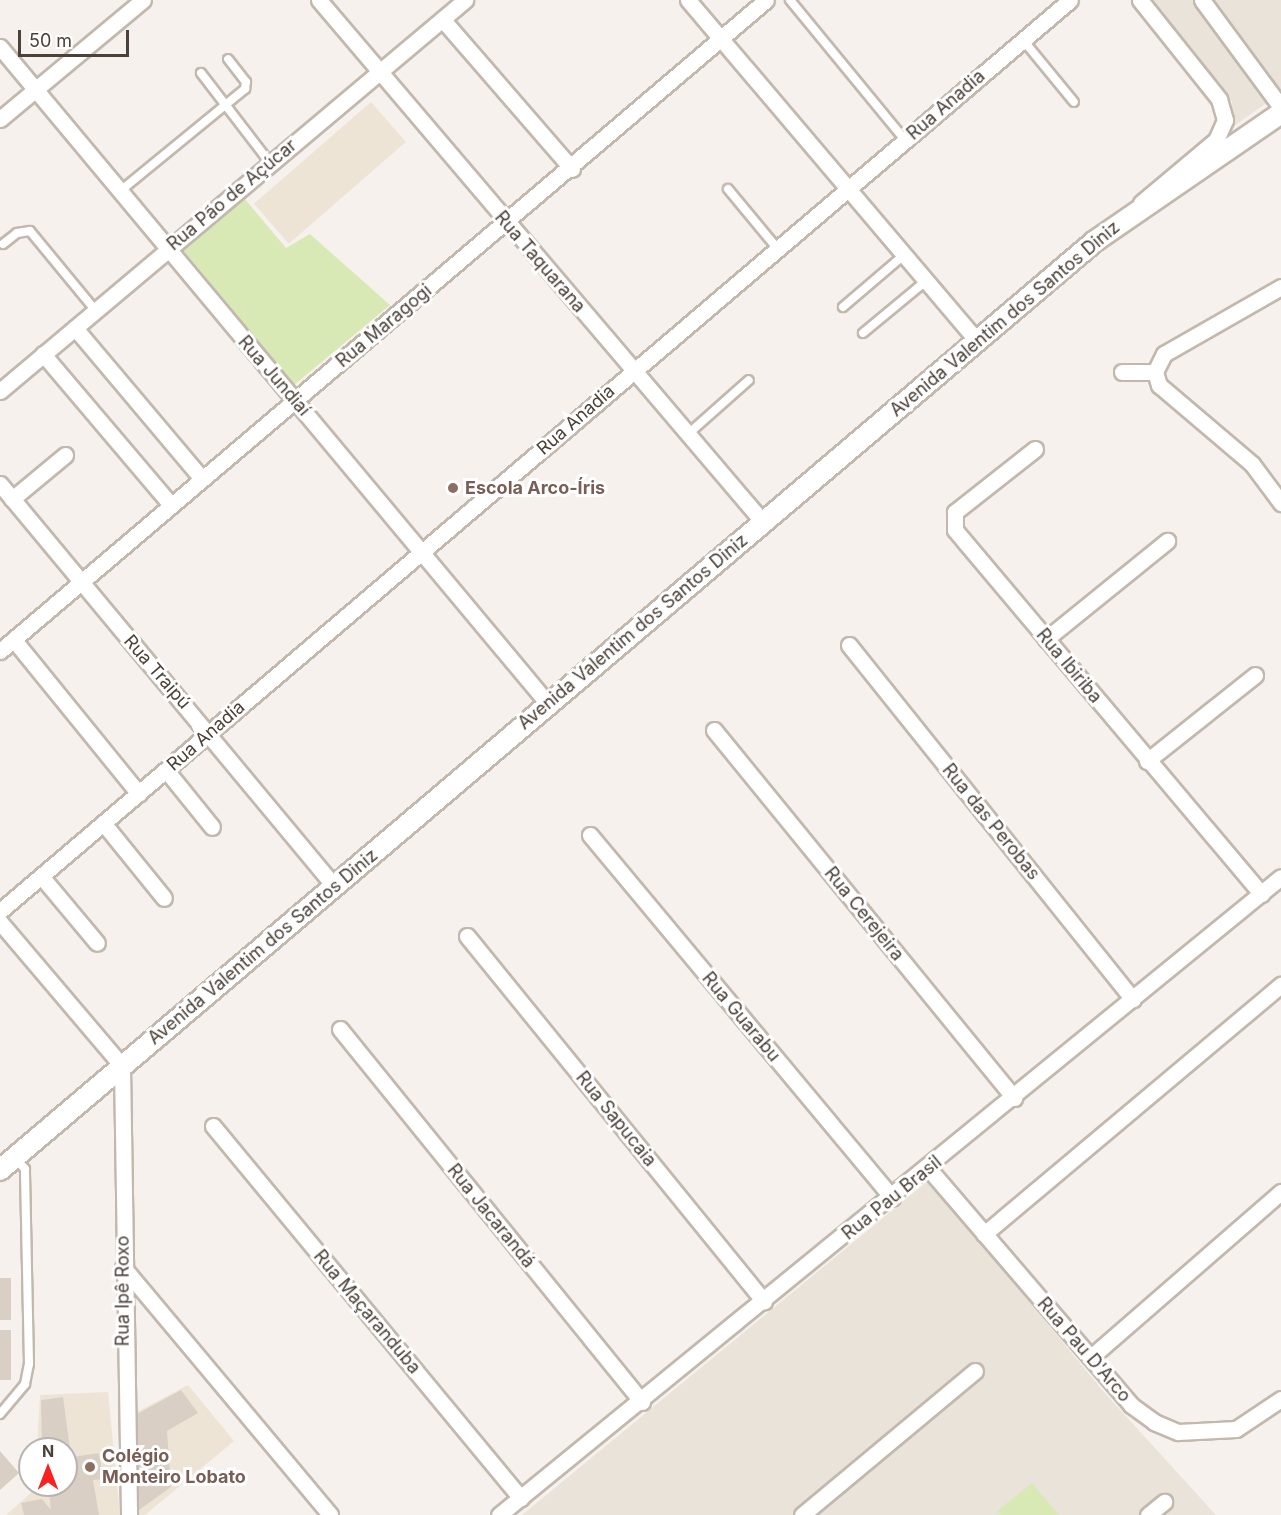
<!DOCTYPE html>
<html>
<head>
<meta charset="utf-8">
<style>
  body { margin:0 }
  #map { position:relative; width:1281px; height:1515px; overflow:hidden; background:#f6f1ec; font-family:Inter,sans-serif }
  div>[style] { position:absolute }
  .residential>* { inset:0; background:#eae3da }
  .education>* { inset:0; background:#eee4d6; transform-origin:0 0 }
  .green>* { inset:0; background:#d9e9b6 }
  .building>* { inset:0; background:#dacfc4; transform-origin:0 0 }
  .roads { filter:drop-shadow(2px 0 #c2b8ae) drop-shadow(-2px 0 #c2b8ae) drop-shadow(0 2px #c2b8ae) drop-shadow(0 -2px #c2b8ae) }
  .service>* { height:8px; margin:-4px; padding:0 4px; transform-origin:4px; border-radius:4px; background:#fff }
  .minor>* { height:15px; margin:-7.5px; padding:0 7.5px; transform-origin:7.5px; border-radius:7.5px; background:#fff }
  .tertiary>* { height:20px; margin:-10px; padding:0 10px; transform-origin:10px; border-radius:10px; background:#fff }
  .dots>* { width:16px; height:16px; translate:-50% -50%; box-sizing:border-box; border:3px solid #fff; border-radius:50% }
  span { translate:-50% -50%; white-space:nowrap; text-align:center; line-height:1.15; -webkit-text-stroke:6px #fff; paint-order:stroke }
  .street-label { font-size:18px; color:#4b4139 }
  .education-label { font-size:18px; color:#785e54; font-weight:700 }
  .left { translate:0 -50%; text-align:left }
  .north { position:absolute; left:18px; top:1437px; width:60px; height:60px; box-sizing:border-box; background:#fff; border:2px solid #b7b3b0; border-radius:50%; rotate:0deg; font-size:16px; font-weight:700; line-height:24px; text-align:center; color:#4b4139 }
  .north::after { content:''; display:block; margin:auto; width:21px; height:27px; background:#f72221; clip-path:polygon(50% 0,100% 100%,50% 72%,0 100%) }
  .scale { position:absolute; left:18px; top:30px; width:111px; height:27px; box-sizing:border-box; border:3px solid #4b4139; border-top:0; padding-left:8px; font-size:18px; line-height:21px; white-space:nowrap; color:#4b4139; -webkit-text-stroke:4px #fff; paint-order:stroke }
</style>
</head>
<body>
<div id="map">
  <div class="residential">
    <div style="clip-path:polygon(1150px 0,1281px 0,1281px 93px,1231px 128px,1214px 127px,1228px 119px,1232px 102px)"></div>
    <div style="clip-path:polygon(929px 1180px,1103px 1391px,1216px 1515px,522px 1515px)"></div>
  </div>
  <div class="education">
    <div style="left:371px;top:102px;width:53px;height:155px;rotate:49deg"></div>
    <div style="clip-path:polygon(188px 1385px,234px 1441px,145px 1515px,137px 1515px,131px 1415px)"></div>
    <div style="clip-path:polygon(108px 1392px,120px 1515px,6px 1515px,40px 1485px,66px 1485px,66px 1449px,37px 1449px,40px 1395px)"></div>
  </div>
  <div class="green">
    <div style="clip-path:polygon(244px 198px,286px 248px,310px 234px,390px 305px,294px 385px,183px 250px)"></div>
    <div style="clip-path:polygon(1032px 1483px,1059px 1515px,1001px 1515px,997px 1511px)"></div>
  </div>
  <div class="building">
    <div style="left:0;top:1278px;width:11px;height:42px"></div>
    <div style="left:0;top:1330px;width:11px;height:50px"></div>
    <div style="clip-path:polygon(181px 1390px,198px 1413px,167px 1431px,171px 1487px,139px 1510px,137px 1414px)"></div>
    <div style="clip-path:polygon(63px 1397px,70px 1449px,42px 1449px,41px 1400px)"></div>
    <div style="clip-path:polygon(0 1451px,19px 1473px,0 1490px)"></div>
    <div style="clip-path:polygon(99px 1453px,103px 1479px,93px 1480px,99px 1515px,24px 1515px,21px 1503px,42px 1499px,51px 1510px,48px 1485px,66px 1485px,66px 1458px)"></div>
  </div>
  <div class="roads">
    <div class="service">
      <div style="left:790px;top:0;width:181px;rotate:50.6deg"></div>
      <div style="left:1023px;top:40px;width:80px;rotate:50.6deg"></div>
      <div style="left:201px;top:73px;width:113px;rotate:52.5deg"></div>
      <div style="left:728px;top:189px;width:77px;rotate:50.3deg"></div>
      <div style="left:119px;top:192px;width:163px;rotate:-39.3deg"></div>
      <div style="left:245px;top:89px;width:7px;rotate:-82deg"></div>
      <div style="left:246px;top:82px;width:29px;rotate:-128deg"></div>
      <div style="left:3px;top:244px;width:18px;rotate:-38deg"></div>
      <div style="left:17px;top:233px;width:13px;rotate:-9deg"></div>
      <div style="left:30px;top:231px;width:104px;rotate:50.5deg"></div>
      <div style="left:843px;top:307px;width:82px;rotate:-40.5deg"></div>
      <div style="left:863px;top:333px;width:83px;rotate:-39.6deg"></div>
      <div style="left:688px;top:434px;width:81px;rotate:-41.5deg"></div>
      <div style="left:0;top:1414px;width:39px;rotate:-50deg"></div>
      <div style="left:25px;top:1384px;width:20px;rotate:-79deg"></div>
      <div style="left:29px;top:1364px;width:195px;rotate:-91.2deg"></div>
      <div style="left:25px;top:1169px;width:15px;rotate:-132deg"></div>
    </div>
    <div class="minor">
      <div style="left:319px;top:0;width:685px;rotate:49.62deg"></div>
      <div style="left:688px;top:0;width:447px;rotate:49.7deg"></div>
      <div style="left:1140px;top:0;width:127px;rotate:51.4deg"></div>
      <div style="left:1219px;top:99px;width:22px;rotate:74deg"></div>
      <div style="left:1225px;top:120px;width:22px;rotate:114deg"></div>
      <div style="left:1216px;top:140px;width:98px;rotate:140deg"></div>
      <div style="left:1202px;top:0;width:133px;rotate:53.6deg"></div>
      <div style="left:443px;top:20px;width:197px;rotate:49.1deg"></div>
      <div style="left:0;top:47px;width:857px;rotate:50.16deg"></div>
      <div style="left:0;top:119px;width:186px;rotate:-39.8deg"></div>
      <div style="left:1281px;top:287px;width:135px;rotate:150.2deg"></div>
      <div style="left:1164px;top:354px;width:20px;rotate:117deg"></div>
      <div style="left:1155px;top:372px;width:14px;rotate:73deg"></div>
      <div style="left:1159px;top:385px;width:122px;rotate:40.3deg"></div>
      <div style="left:1252px;top:464px;width:49px;rotate:53.4deg"></div>
      <div style="left:75px;top:328px;width:197px;rotate:49.9deg"></div>
      <div style="left:43px;top:354px;width:198px;rotate:49.7deg"></div>
      <div style="left:1122px;top:372px;width:33px"></div>
      <div style="left:0;top:391px;width:608px;rotate:-40.06deg"></div>
      <div style="left:1035px;top:449px;width:102px;rotate:141.8deg"></div>
      <div style="left:955px;top:512px;width:18px;rotate:90deg"></div>
      <div style="left:955px;top:530px;width:476px;rotate:49.9deg"></div>
      <div style="left:0;top:484px;width:524px;rotate:50.26deg"></div>
      <div style="left:12px;top:499px;width:69px;rotate:-39.7deg"></div>
      <div style="left:1046px;top:639px;width:156px;rotate:-39deg"></div>
      <div style="left:14px;top:640px;width:198px;rotate:50.9deg"></div>
      <div style="left:849px;top:645px;width:454px;rotate:51.3deg"></div>
      <div style="left:0;top:651px;width:1005px;rotate:-40.36deg"></div>
      <div style="left:714px;top:730px;width:475px;rotate:50.8deg"></div>
      <div style="left:1147px;top:761px;width:138px;rotate:-38.5deg"></div>
      <div style="left:166px;top:770px;width:73px;rotate:51.1deg"></div>
      <div style="left:104px;top:824px;width:95px;rotate:51deg"></div>
      <div style="left:590px;top:835px;width:472px;rotate:50.2deg"></div>
      <div style="left:41px;top:876px;width:87px;rotate:50.1deg"></div>
      <div style="left:0;top:911px;width:1405px;rotate:-40.41deg"></div>
      <div style="left:0;top:922px;width:189px;rotate:49.7deg"></div>
      <div style="left:122px;top:1066px;width:449px;rotate:89.1deg"></div>
      <div style="left:467px;top:936px;width:471px;rotate:50.9deg"></div>
      <div style="left:340px;top:1029px;width:480px;rotate:51deg"></div>
      <div style="left:213px;top:1126px;width:483px;rotate:50.4deg"></div>
      <div style="left:929px;top:1169px;width:311px;rotate:49.4deg"></div>
      <div style="left:1131px;top:1405px;width:29px;rotate:36deg"></div>
      <div style="left:1154px;top:1422px;width:26px;rotate:23deg"></div>
      <div style="left:1178px;top:1432px;width:58px;rotate:-3deg"></div>
      <div style="left:1236px;top:1429px;width:54px;rotate:-33.7deg"></div>
      <div style="left:984px;top:1234px;width:388px;rotate:-40deg"></div>
      <div style="left:123px;top:1267px;width:323px;rotate:50.1deg"></div>
      <div style="left:1091px;top:1357px;width:252px;rotate:-41deg"></div>
      <div style="left:499px;top:1515px;width:1009px;rotate:-39.21deg"></div>
      <div style="left:802px;top:1515px;width:225px;rotate:-39.8deg"></div>
      <div style="left:1148px;top:1515px;width:21px;rotate:-39deg"></div>
    </div>
    <div class="tertiary">
      <div style="left:0;top:1170px;width:1436px;rotate:-40.31deg"></div>
      <div style="left:1095px;top:241px;width:226px;rotate:-34.5deg"></div>
    </div>
  </div>
  <div class="dots">
    <div style="left:453px;top:488px;background:#8d6e63"></div>
    <div style="left:90px;top:1467px;background:#8d6e63"></div>
  </div>
  <div class="street-label">
    <span style="left:946px;top:105px;rotate:-41deg">Rua Anadia</span>
    <span style="left:232px;top:195px;rotate:-40deg">Rua Pão de Açúcar</span>
    <span style="left:540px;top:262px;rotate:49deg">Rua Taquarana</span>
    <span style="left:1005px;top:319px;rotate:-40deg">Avenida Valentim dos Santos Diniz</span>
    <span style="left:384px;top:326px;rotate:-40deg">Rua Maragogi</span>
    <span style="left:274px;top:376px;rotate:49deg">Rua Jundiaí</span>
    <span style="left:576px;top:420px;rotate:-41deg">Rua Anadia</span>
    <span style="left:633px;top:632px;rotate:-40deg">Avenida Valentim dos Santos Diniz</span>
    <span style="left:1069px;top:666px;rotate:50deg">Rua Ibiriba</span>
    <span style="left:157px;top:672px;rotate:49deg">Rua Traipú</span>
    <span style="left:206px;top:736px;rotate:-41deg">Rua Anadia</span>
    <span style="left:991px;top:822px;rotate:51deg">Rua das Perobas</span>
    <span style="left:864px;top:914px;rotate:51deg">Rua Cerejeira</span>
    <span style="left:263px;top:947px;rotate:-40deg">Avenida Valentim dos Santos Diniz</span>
    <span style="left:741px;top:1017px;rotate:50deg">Rua Guarabu</span>
    <span style="left:616px;top:1119px;rotate:51deg">Rua Sapucaia</span>
    <span style="left:892px;top:1198px;rotate:-39deg">Rua Pau Brasil</span>
    <span style="left:491px;top:1216px;rotate:51deg">Rua Jacarandá</span>
    <span style="left:123px;top:1291px;rotate:-90deg">Rua Ipê Roxo</span>
    <span style="left:367px;top:1312px;rotate:50deg">Rua Maçaranduba</span>
    <span style="left:1084px;top:1350px;rotate:49deg">Rua Pau D'Arco</span>
  </div>
  <div class="education-label">
    <span class="left" style="left:465px;top:488px">Escola Arco-Íris</span>
    <span class="left" style="left:102px;top:1467px">Colégio<br>Monteiro Lobato</span>
  </div>
  <div class="north">N</div>
  <div class="scale">50 m</div>
</div>
</body>
</html>
